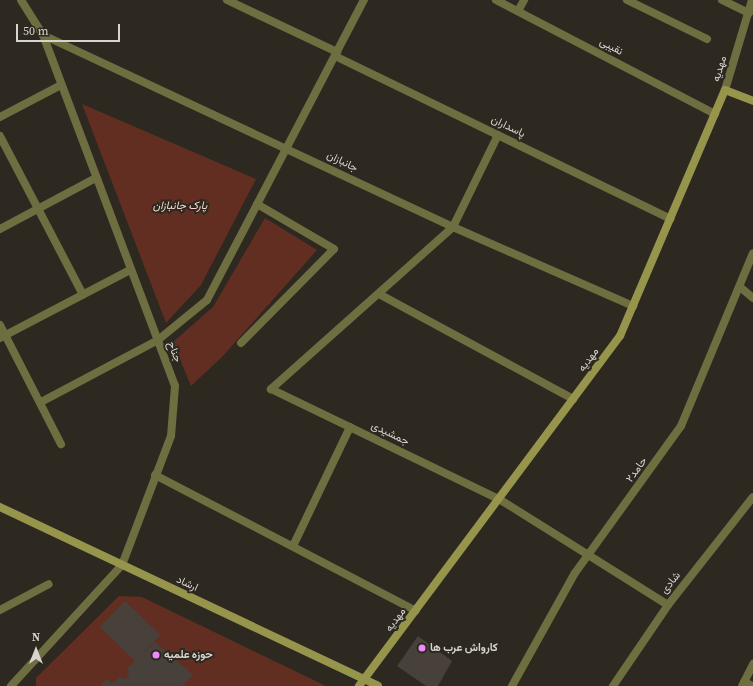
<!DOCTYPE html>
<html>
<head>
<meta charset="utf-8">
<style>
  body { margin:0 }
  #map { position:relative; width:753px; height:686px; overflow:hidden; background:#2d2921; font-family:"Source Serif 4",Vazirmatn,serif }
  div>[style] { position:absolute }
  .green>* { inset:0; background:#612e21 }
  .building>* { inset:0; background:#48403a; transform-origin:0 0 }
  .street>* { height:8px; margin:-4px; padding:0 4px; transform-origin:4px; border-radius:4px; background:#6f6e41 }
  .secondary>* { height:8px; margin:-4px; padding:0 4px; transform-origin:4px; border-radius:4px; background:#97944b }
  .dots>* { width:11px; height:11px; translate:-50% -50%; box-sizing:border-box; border:2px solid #2d2921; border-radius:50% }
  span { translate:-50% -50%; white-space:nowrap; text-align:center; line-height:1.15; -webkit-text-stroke:4px #2d2921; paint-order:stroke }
  .street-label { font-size:11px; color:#d7d4cf }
  .park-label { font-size:11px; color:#fbd6cc; font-style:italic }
  .poi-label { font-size:11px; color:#d7d4cf; font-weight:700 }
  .left { translate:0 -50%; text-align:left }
  .north { position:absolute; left:16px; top:630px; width:40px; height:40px; -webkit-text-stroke:3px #2d2921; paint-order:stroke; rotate:0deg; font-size:11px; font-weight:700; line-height:16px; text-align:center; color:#d7d4cf }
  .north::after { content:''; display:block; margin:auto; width:14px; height:18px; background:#d7d4cf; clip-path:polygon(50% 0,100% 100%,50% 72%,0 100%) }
  .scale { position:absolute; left:16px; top:24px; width:104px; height:18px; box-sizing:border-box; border:2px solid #d7d4cf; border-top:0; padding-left:5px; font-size:12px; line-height:14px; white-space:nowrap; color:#d7d4cf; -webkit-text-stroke:3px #2d2921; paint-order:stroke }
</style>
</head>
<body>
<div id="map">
  <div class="green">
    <div style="clip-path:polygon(82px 104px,256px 179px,201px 285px,166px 323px)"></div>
    <div style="clip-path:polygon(265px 218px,317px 250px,222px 357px,191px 386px,173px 342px,213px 307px)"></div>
    <div style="clip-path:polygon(119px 596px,142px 597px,326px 686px,36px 686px,36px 678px)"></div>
  </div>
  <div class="building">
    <div style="left:125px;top:601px;width:49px;height:36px;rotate:44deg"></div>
    <div style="clip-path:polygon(418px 636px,452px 661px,438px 686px,426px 686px,397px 666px)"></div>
    <div style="clip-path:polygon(155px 642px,193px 675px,182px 686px,100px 686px,106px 679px,113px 683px,120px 677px,126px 679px,129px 675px,127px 668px)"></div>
  </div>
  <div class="street">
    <div style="left:227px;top:0;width:122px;rotate:25.3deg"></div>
    <div style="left:496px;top:0;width:247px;rotate:27.5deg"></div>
    <div style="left:627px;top:0;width:89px;rotate:26deg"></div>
    <div style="left:722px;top:0;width:30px;rotate:26deg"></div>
    <div style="left:518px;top:11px;width:13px;rotate:-61deg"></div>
    <div style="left:43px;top:35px;width:453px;rotate:25.1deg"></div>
    <div style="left:453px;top:227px;width:197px;rotate:23.7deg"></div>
    <div style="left:335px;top:56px;width:373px;rotate:25.9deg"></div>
    <div style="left:725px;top:90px;width:94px;rotate:-73.3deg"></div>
    <div style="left:0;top:117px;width:69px;rotate:-27.7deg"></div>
    <div style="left:498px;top:135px;width:102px;rotate:116.1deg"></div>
    <div style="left:453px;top:227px;width:244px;rotate:138.3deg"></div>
    <div style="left:271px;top:389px;width:253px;rotate:25.8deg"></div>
    <div style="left:499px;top:499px;width:199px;rotate:32.1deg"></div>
    <div style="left:0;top:136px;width:179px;rotate:62.4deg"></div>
    <div style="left:0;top:229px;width:109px;rotate:-28deg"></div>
    <div style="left:740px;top:287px;width:17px;rotate:40deg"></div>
    <div style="left:379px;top:294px;width:221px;rotate:28.4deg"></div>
    <div style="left:0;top:325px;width:134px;rotate:62.9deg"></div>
    <div style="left:0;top:338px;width:147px;rotate:-27.6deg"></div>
    <div style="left:241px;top:343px;width:132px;rotate:-45.3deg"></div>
    <div style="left:334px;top:249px;width:89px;rotate:-149.7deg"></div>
    <div style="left:41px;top:402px;width:132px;rotate:-27.9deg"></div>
    <div style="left:158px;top:340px;width:63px;rotate:-39.2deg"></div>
    <div style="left:207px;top:300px;width:339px;rotate:-62.4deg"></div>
    <div style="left:155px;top:475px;width:294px;rotate:27.5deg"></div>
    <div style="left:293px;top:546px;width:132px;rotate:-64.4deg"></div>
    <div style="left:0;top:610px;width:55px;rotate:-28deg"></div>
    <div style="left:744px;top:682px;width:10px;rotate:24deg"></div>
    <div style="left:11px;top:686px;width:164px;rotate:-47.5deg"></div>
    <div style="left:122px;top:565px;width:138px;rotate:-69.2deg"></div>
    <div style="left:171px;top:436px;width:50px;rotate:-85.4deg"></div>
    <div style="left:175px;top:386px;width:375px;rotate:-110.6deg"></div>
    <div style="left:43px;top:35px;width:41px;rotate:-122.2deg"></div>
    <div style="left:512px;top:686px;width:129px;rotate:-60.9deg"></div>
    <div style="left:575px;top:573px;width:181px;rotate:-54.2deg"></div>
    <div style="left:681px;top:426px;width:187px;rotate:-67.4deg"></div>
    <div style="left:613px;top:686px;width:98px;rotate:-55.8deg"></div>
    <div style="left:668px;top:605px;width:137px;rotate:-51.8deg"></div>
    <div style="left:742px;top:686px;width:25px;rotate:-63deg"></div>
  </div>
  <div class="secondary">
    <div style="left:0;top:507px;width:418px;rotate:25.3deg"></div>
    <div style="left:359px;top:686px;width:437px;rotate:-53.3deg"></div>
    <div style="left:620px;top:336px;width:267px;rotate:-66.9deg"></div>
    <div style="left:725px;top:90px;width:30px;rotate:21deg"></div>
  </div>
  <div class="dots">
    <div style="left:422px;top:648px;background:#ee8bf8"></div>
    <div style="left:156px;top:655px;background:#ee8bf8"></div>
  </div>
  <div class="street-label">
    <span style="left:611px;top:47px;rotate:28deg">نقیبی</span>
    <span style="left:720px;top:69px;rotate:-73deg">مهدیه</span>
    <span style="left:508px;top:127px;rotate:26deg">پاسداران</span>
    <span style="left:342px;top:162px;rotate:26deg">جانبازان</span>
    <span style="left:174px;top:352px;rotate:69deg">جناح</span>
    <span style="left:589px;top:360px;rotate:-53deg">مهدیه</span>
    <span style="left:390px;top:434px;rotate:26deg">جمشیدی</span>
    <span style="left:637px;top:470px;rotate:-55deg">حامد۲</span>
    <span style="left:671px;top:583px;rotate:-51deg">شادی</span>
    <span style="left:187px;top:584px;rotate:25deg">ارشاد</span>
    <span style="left:396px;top:620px;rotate:-53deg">مهدیه</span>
  </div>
  <div class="park-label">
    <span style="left:180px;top:206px">پارک جانبازان</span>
  </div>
  <div class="poi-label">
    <span class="left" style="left:430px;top:648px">کارواش عرب ها</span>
    <span class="left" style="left:164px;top:655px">حوزه علمیه</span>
  </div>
  <div class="north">N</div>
  <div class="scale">50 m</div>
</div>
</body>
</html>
